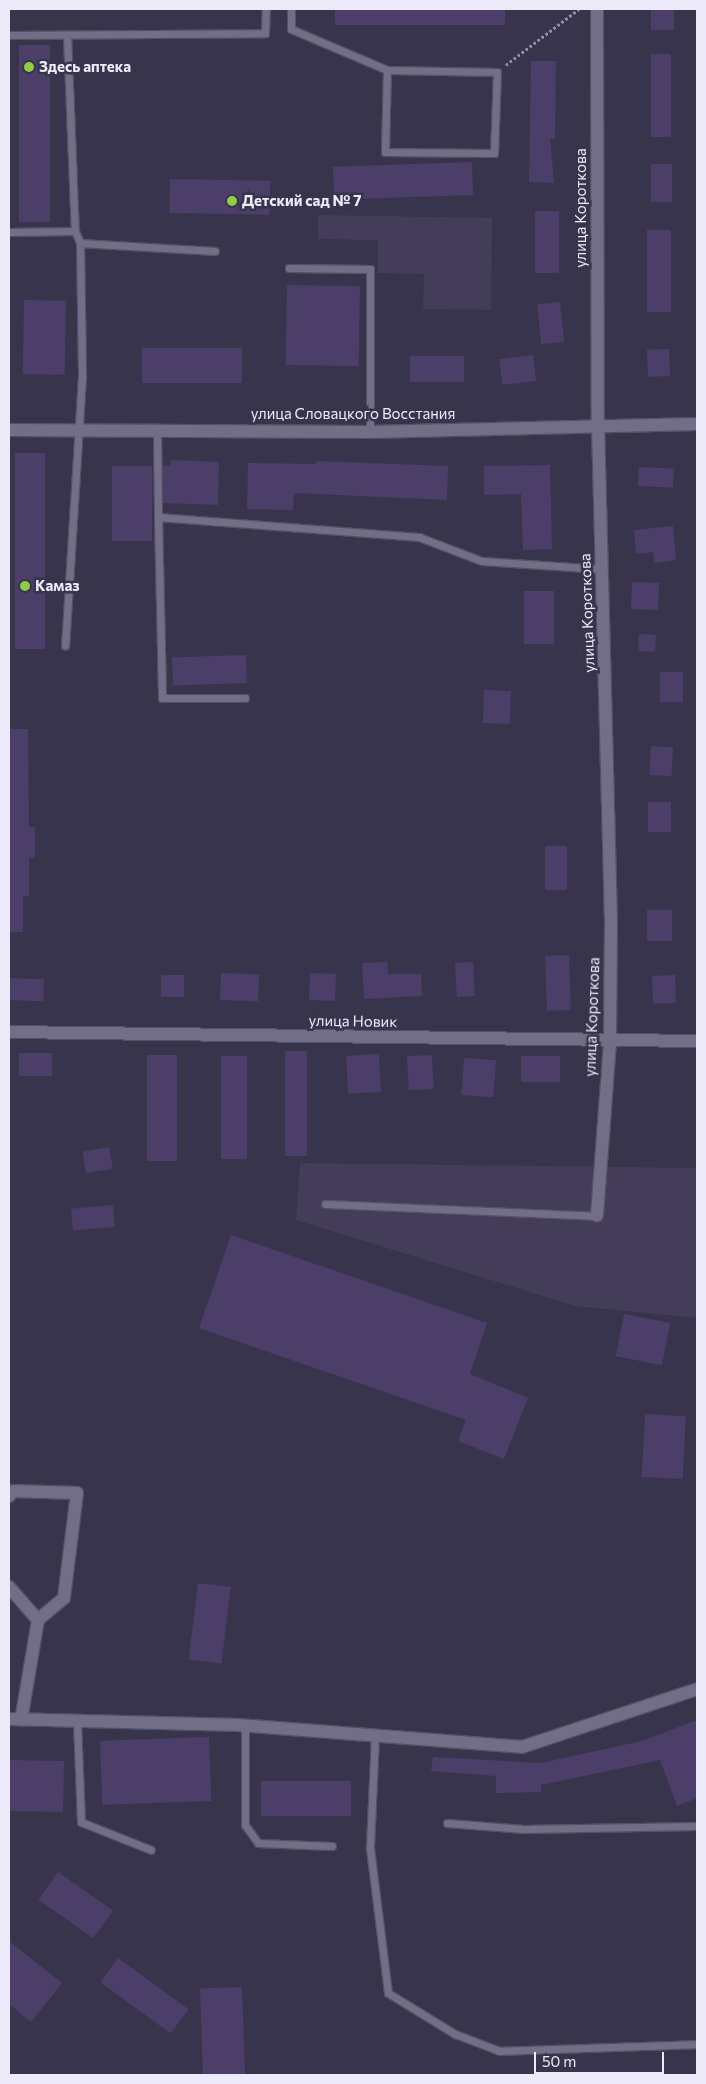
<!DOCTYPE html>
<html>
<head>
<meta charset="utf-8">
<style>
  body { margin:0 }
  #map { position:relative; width:706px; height:2084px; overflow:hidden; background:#38344b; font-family:Commissioner,sans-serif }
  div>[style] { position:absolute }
  .built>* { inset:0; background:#433d5a }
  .building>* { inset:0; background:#4b3f69; transform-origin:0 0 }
  .path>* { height:3px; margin-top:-1.5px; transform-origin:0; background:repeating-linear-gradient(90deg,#928fa2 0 2.5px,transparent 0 5px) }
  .roads { filter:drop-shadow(1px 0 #555164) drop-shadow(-1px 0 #555164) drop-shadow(0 1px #555164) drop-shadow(0 -1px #555164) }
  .service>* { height:7px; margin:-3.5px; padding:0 3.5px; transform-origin:3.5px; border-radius:3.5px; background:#736e88 }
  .minor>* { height:12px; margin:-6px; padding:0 6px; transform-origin:6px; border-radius:6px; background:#736e88 }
  .dots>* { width:14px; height:14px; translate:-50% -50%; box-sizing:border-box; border:2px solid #38344b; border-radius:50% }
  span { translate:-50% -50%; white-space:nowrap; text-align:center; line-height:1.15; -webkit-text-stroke:5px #38344b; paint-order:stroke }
  .poi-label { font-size:15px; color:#eceaf9; font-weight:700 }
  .left { translate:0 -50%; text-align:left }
  .street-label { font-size:15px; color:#eceaf9 }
  .frame { position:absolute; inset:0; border:10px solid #eceaf9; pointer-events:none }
  .scale { position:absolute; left:534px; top:2052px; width:130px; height:22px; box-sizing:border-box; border:2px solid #eceaf9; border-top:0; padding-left:6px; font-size:15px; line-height:18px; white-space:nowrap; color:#eceaf9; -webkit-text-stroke:4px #38344b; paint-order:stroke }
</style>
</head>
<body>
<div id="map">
  <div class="built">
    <div style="clip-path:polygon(318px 215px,492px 218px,491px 310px,423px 309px,424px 274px,378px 273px,378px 240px,318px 239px)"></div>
    <div style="clip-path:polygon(300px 1163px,697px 1168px,697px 1318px,575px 1306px,296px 1220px)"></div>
  </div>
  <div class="building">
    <div style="left:335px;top:9px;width:170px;height:16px"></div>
    <div style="left:651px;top:9px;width:23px;height:21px"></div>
    <div style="left:19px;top:45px;width:31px;height:177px"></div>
    <div style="left:671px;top:54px;width:83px;height:20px;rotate:90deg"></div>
    <div style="clip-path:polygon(531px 61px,556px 61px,555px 139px,550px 139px,554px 183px,529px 182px)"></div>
    <div style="left:472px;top:162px;width:33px;height:139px;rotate:88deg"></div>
    <div style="left:651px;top:164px;width:21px;height:38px"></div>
    <div style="left:170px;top:179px;width:100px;height:34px;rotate:1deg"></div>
    <div style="left:535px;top:211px;width:24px;height:62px"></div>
    <div style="left:647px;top:230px;width:24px;height:82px"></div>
    <div style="left:287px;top:285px;width:73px;height:80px;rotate:1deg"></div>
    <div style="left:24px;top:300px;width:42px;height:74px;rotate:1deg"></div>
    <div style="left:560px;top:302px;width:40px;height:23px;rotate:84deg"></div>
    <div style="left:142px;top:348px;width:100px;height:35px"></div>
    <div style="left:669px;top:349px;width:27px;height:22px;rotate:88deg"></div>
    <div style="left:533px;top:355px;width:26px;height:34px;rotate:83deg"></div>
    <div style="left:410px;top:356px;width:54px;height:26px"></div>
    <div style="left:15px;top:453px;width:30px;height:196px"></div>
    <div style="clip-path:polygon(171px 460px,219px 462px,218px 505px,163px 503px,163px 466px,171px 466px)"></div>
    <div style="clip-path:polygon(316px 461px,448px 466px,447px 500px,294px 493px,293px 510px,247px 509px,248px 463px,316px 464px)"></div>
    <div style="clip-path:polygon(550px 465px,552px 549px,523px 550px,521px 494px,484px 495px,484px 466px)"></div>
    <div style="left:112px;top:466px;width:40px;height:75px"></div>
    <div style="left:639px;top:467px;width:35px;height:19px;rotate:3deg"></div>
    <div style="clip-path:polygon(673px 526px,676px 560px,654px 563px,653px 552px,636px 554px,634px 530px)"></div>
    <div style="left:632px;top:582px;width:27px;height:27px;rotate:2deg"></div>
    <div style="left:524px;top:591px;width:30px;height:53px"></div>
    <div style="left:639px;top:634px;width:17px;height:17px;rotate:3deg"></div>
    <div style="left:246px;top:655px;width:28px;height:74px;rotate:88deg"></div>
    <div style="left:660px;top:672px;width:23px;height:30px"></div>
    <div style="left:484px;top:690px;width:27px;height:33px;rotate:2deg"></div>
    <div style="clip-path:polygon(9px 729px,28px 729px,29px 827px,35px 827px,35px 858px,29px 858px,29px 896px,23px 896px,23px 932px,9px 932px)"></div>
    <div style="left:651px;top:746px;width:22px;height:29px;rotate:3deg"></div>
    <div style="left:648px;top:802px;width:23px;height:30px"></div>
    <div style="left:545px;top:846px;width:22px;height:44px"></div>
    <div style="left:647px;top:910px;width:25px;height:31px"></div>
    <div style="left:569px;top:955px;width:55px;height:24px;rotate:88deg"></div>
    <div style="clip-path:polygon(387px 962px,388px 974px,421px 974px,422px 996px,364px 999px,362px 963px)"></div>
    <div style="left:473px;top:962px;width:34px;height:18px;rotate:87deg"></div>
    <div style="left:221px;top:973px;width:38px;height:27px;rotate:2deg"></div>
    <div style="left:310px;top:973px;width:26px;height:27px;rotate:2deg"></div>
    <div style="left:161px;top:975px;width:23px;height:22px"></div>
    <div style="left:675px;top:975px;width:28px;height:23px;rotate:88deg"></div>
    <div style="left:9px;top:978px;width:35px;height:22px;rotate:2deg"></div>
    <div style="left:285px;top:1051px;width:22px;height:105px"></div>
    <div style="left:19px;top:1053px;width:33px;height:23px"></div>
    <div style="left:379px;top:1054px;width:38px;height:33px;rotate:87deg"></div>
    <div style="left:147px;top:1055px;width:30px;height:106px"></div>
    <div style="left:432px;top:1055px;width:34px;height:25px;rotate:87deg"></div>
    <div style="left:221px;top:1056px;width:26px;height:103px"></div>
    <div style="left:521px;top:1056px;width:39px;height:26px"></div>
    <div style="left:464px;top:1058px;width:32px;height:37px;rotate:4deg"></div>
    <div style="left:109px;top:1147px;width:22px;height:27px;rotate:80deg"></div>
    <div style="left:113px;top:1205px;width:22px;height:42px;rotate:85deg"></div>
    <div style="clip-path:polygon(231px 1235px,487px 1323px,470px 1374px,528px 1398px,504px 1459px,458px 1441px,466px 1420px,199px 1328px)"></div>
    <div style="left:624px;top:1314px;width:47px;height:43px;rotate:11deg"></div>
    <div style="left:645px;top:1414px;width:41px;height:63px;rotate:3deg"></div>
    <div style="left:198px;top:1583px;width:33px;height:77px;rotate:7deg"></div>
    <div style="clip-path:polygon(697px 1720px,697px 1798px,677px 1806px,660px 1760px,541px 1785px,541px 1792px,496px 1793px,496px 1776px,431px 1771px,433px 1757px,541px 1763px,642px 1741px)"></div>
    <div style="left:209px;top:1737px;width:64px;height:109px;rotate:88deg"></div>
    <div style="left:9px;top:1760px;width:55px;height:51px;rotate:1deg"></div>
    <div style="left:351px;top:1781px;width:35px;height:90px;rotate:90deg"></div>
    <div style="left:58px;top:1872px;width:67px;height:34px;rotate:35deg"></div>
    <div style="clip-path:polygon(9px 1941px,62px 1983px,31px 2022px,9px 2004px)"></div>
    <div style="left:118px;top:1958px;width:87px;height:30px;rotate:36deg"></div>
    <div style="left:242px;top:1987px;width:88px;height:42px;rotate:88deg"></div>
  </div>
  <div class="path">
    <div style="left:506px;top:65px;width:92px;rotate:-37.5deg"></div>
  </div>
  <div class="roads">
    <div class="service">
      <div style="left:291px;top:9px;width:20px;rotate:90deg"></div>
      <div style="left:291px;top:29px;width:104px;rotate:23.1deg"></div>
      <div style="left:387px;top:70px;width:110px;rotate:1deg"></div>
      <div style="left:497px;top:72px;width:81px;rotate:92.1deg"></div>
      <div style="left:494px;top:153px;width:109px;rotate:-179.5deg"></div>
      <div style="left:385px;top:152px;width:82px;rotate:-88.6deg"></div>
      <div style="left:9px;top:35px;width:256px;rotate:-0.4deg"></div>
      <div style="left:265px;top:33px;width:24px;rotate:-88deg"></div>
      <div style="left:67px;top:35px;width:196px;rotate:87.7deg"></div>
      <div style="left:9px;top:232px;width:66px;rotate:-0.9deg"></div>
      <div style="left:75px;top:231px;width:13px;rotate:67deg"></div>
      <div style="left:80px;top:243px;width:134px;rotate:89.1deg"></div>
      <div style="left:82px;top:377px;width:269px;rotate:93.6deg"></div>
      <div style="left:80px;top:243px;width:135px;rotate:3.4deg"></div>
      <div style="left:289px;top:268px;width:81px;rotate:0.7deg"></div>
      <div style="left:370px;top:269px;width:163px;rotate:90deg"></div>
      <div style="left:157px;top:430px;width:87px;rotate:89.3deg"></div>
      <div style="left:158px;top:517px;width:262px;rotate:4.4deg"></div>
      <div style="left:419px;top:537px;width:67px;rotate:20.9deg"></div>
      <div style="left:482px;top:561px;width:120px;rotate:3.8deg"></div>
      <div style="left:158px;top:517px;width:181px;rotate:88.7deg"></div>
      <div style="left:162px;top:698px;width:83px"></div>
      <div style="left:325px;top:1204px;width:272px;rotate:2.5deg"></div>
      <div style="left:77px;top:1722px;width:100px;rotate:87.7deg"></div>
      <div style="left:81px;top:1822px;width:75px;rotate:21.8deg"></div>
      <div style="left:245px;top:1725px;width:100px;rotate:90deg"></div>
      <div style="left:245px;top:1825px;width:22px;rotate:54deg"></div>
      <div style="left:258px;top:1843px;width:74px;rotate:2.3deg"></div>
      <div style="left:375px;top:1736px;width:112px;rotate:92.6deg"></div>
      <div style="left:370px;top:1848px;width:146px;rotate:82.9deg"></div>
      <div style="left:388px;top:1993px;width:79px;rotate:31.5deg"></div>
      <div style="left:455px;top:2034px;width:48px;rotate:20.7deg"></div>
      <div style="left:500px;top:2051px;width:197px;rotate:-2deg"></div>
      <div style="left:447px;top:1823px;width:77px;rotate:4.5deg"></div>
      <div style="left:524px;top:1829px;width:173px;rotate:-1deg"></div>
    </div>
    <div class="minor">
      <div style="left:597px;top:9px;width:416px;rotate:89.9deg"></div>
      <div style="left:598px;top:425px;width:498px;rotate:88.5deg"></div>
      <div style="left:611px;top:923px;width:119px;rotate:90.5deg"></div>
      <div style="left:610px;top:1042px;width:174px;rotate:94.3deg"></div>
      <div style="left:9px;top:430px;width:361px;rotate:0.3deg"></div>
      <div style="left:370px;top:432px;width:327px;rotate:-1.4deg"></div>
      <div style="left:9px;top:1032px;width:688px;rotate:0.75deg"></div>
      <div style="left:9px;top:1496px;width:6px;rotate:-51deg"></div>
      <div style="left:13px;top:1491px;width:64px;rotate:1.8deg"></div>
      <div style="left:77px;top:1493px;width:106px;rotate:97.1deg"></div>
      <div style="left:64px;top:1598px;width:34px;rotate:140deg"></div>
      <div style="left:38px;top:1620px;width:101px;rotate:99.6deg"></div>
      <div style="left:9px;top:1587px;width:44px;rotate:48.7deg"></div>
      <div style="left:9px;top:1719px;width:229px;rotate:1.5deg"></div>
      <div style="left:238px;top:1725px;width:285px;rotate:4.4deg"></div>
      <div style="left:522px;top:1747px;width:184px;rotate:-18.3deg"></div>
    </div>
  </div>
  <div class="dots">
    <div style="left:29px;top:67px;background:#8dce44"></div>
    <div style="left:232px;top:201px;background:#8dce44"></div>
    <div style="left:25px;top:586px;background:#8dce44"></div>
  </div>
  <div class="poi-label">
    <span class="left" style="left:39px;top:67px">Здесь аптека</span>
    <span class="left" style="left:242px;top:201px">Детский сад № 7</span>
    <span class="left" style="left:35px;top:586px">Камаз</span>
  </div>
  <div class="street-label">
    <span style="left:581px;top:208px;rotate:-90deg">улица Короткова</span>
    <span style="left:353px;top:414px">улица Словацкого Восстания</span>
    <span style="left:587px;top:613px;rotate:-92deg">улица Короткова</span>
    <span style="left:592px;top:1017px;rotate:-88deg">улица Короткова</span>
    <span style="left:353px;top:1021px;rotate:1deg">улица Новик</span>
  </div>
  <div class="frame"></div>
  <div class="scale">50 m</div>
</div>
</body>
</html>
